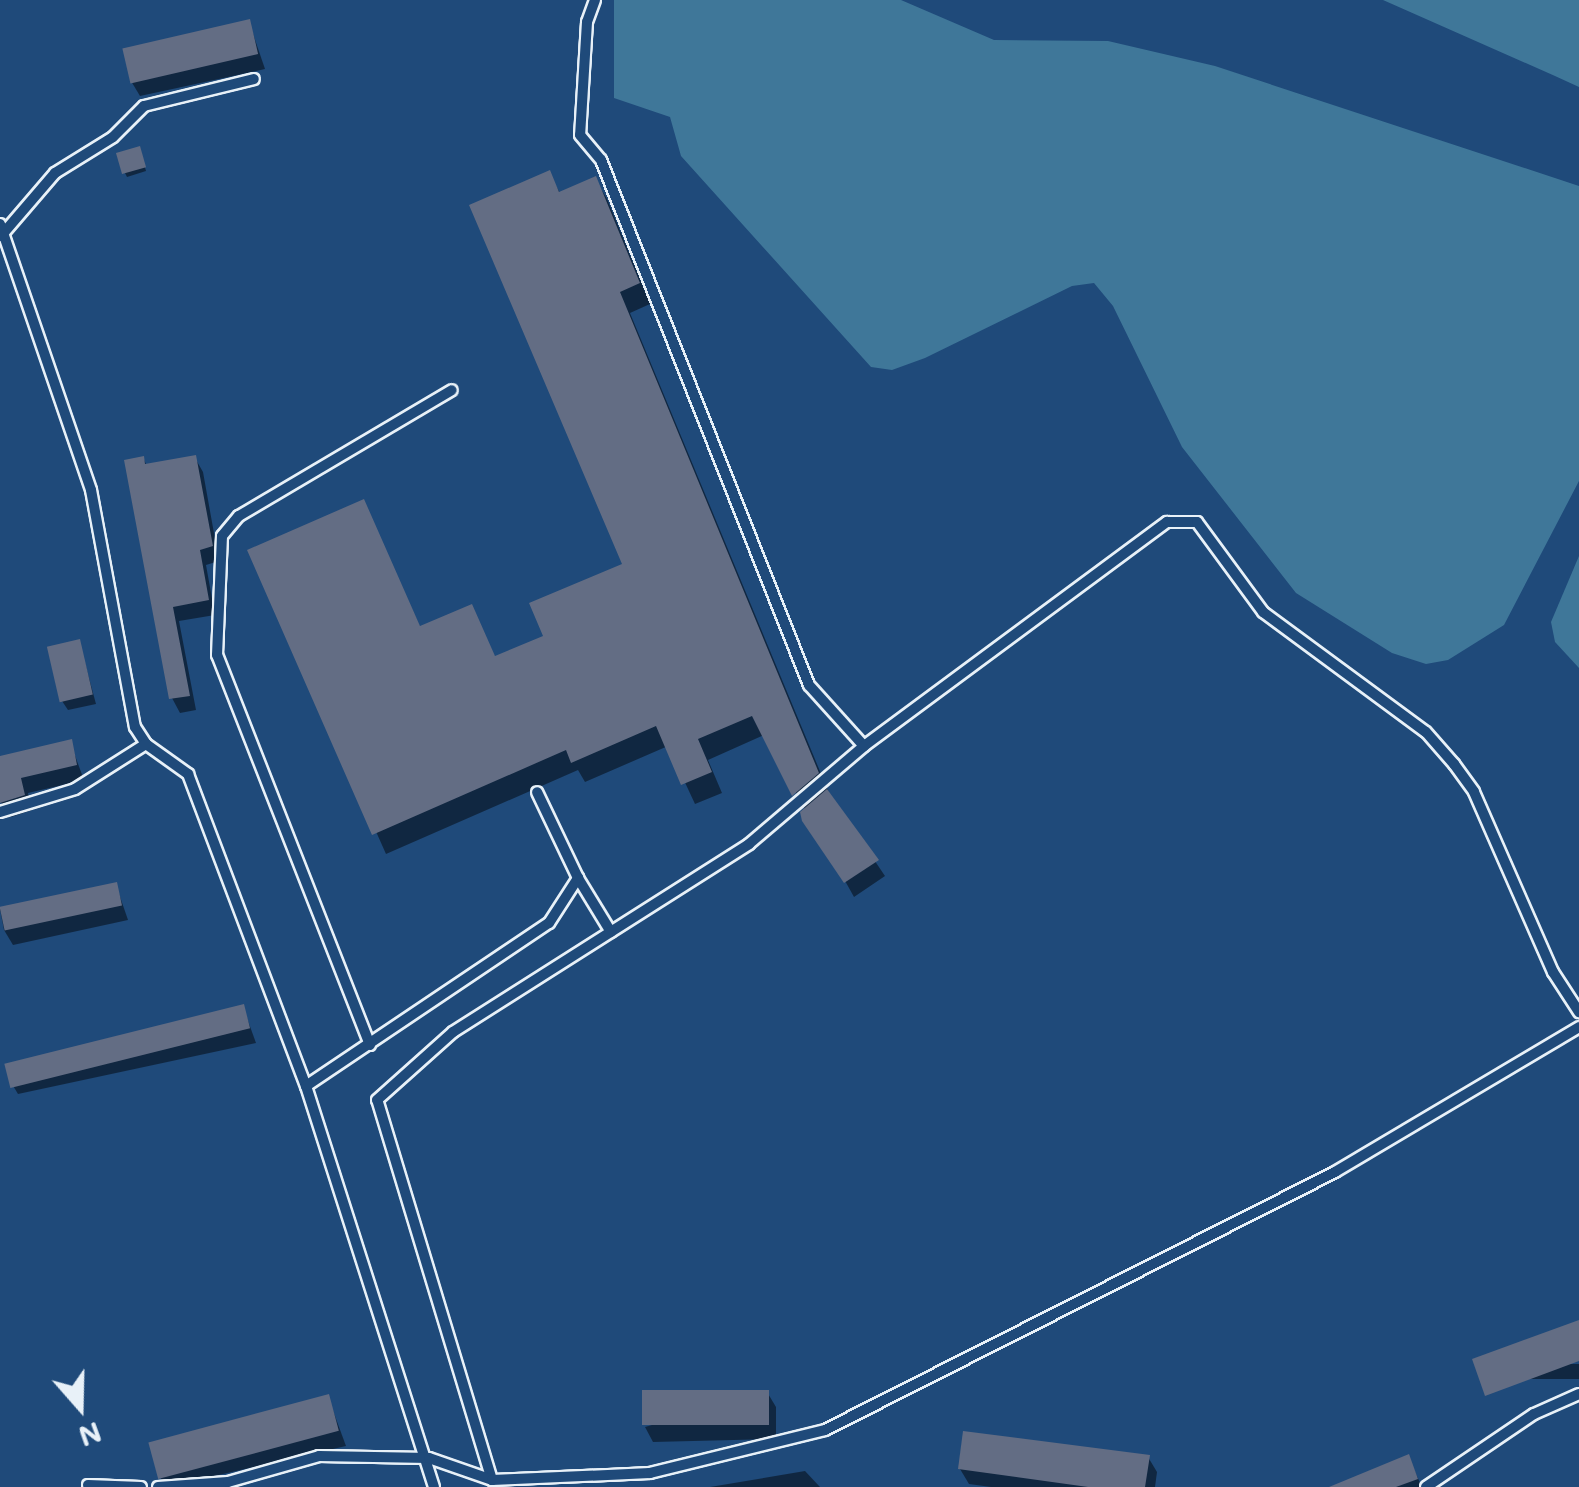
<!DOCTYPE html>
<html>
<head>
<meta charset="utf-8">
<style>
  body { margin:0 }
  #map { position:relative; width:1579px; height:1487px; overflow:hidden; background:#1f4a7a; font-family:Mali,sans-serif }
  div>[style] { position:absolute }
  .water>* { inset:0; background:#3f7799 }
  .shadow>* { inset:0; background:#0007; transform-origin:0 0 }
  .building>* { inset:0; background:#636d84; transform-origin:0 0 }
  .roads { filter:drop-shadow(2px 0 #e8f1f8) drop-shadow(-2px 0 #e8f1f8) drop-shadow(0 2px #e8f1f8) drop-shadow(0 -2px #e8f1f8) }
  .lane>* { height:10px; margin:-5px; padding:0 5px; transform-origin:5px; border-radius:5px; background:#1f4a7a }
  span { translate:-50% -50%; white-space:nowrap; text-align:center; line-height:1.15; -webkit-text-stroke:9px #1f4a7a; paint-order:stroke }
  .north { position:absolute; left:30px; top:1357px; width:100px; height:100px; -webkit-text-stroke:8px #1f4a7a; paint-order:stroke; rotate:160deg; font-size:28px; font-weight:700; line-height:40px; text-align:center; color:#e8f1f8 }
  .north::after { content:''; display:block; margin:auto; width:35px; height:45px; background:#e8f1f8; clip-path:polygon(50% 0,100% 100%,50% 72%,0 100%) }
</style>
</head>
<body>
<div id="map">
  <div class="water">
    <div style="clip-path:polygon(614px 0,901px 0,994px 40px,1108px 41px,1215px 66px,1579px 186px,1579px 481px,1504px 625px,1448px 660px,1426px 664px,1392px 653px,1296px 593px,1182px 447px,1113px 306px,1094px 283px,1072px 286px,925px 358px,892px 370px,871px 367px,681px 156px,670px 117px,614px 98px)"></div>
    <div style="clip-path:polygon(1383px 0,1579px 0,1579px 87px,1555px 76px)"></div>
    <div style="clip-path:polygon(1579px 556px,1579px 668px,1555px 642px,1551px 622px)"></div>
  </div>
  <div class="shadow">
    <div style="clip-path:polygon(249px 22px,265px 69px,140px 96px,131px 81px)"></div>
    <div style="clip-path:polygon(141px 153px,146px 171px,127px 177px,125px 173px)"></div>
    <div style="clip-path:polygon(549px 174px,560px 193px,595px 179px,607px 199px,650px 304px,630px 313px,829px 793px,885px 876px,854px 897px,764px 735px,708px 760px,722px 793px,695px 804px,668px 746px,585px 782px,578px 770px,386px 854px,251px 551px,363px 502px,421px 629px,471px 607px,496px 659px,546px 637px,625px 565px)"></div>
    <div style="clip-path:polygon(143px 458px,147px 466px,195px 458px,203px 472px,219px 561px,206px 565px,215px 615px,179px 621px,196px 710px,180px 713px,172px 698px)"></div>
    <div style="clip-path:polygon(79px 641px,96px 704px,68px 710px,62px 701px)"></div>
    <div style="clip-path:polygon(70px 742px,84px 780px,28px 793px,32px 810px,11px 817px,0 801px,0 759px)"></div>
    <div style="clip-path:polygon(116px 885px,128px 920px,13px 945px,4px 930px,0 909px)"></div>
    <div style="clip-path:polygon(243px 1007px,256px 1043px,18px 1094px,9px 1079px)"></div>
    <div style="left:1579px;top:1364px;width:15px;height:96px;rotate:90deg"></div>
    <div style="clip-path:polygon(767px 1392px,776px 1407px,776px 1439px,653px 1442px,645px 1427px)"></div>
    <div style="clip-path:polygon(328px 1397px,346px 1446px,166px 1487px,157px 1472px)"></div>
    <div style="clip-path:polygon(1148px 1457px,1157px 1472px,1155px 1487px,991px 1487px,969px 1484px,960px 1469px)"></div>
    <div style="clip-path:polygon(1408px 1457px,1422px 1487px,1331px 1487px)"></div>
    <div style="clip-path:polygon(805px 1471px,820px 1487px,710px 1487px)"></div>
  </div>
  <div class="building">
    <div style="left:250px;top:19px;width:36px;height:131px;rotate:77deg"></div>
    <div style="left:140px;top:146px;width:22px;height:25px;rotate:74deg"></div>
    <div style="clip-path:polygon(550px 170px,559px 192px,596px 176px,640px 283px,620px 292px,819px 773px,792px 796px,752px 716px,698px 739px,712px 772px,681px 785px,656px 726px,571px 763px,566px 750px,372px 835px,247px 550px,364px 499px,420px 626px,472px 604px,495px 656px,543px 636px,529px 603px,622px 564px,469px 205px)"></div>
    <div style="clip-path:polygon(196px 455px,213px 546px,200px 550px,209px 600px,173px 607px,190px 696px,169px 699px,124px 460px,144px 456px,145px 464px)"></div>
    <div style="left:80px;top:639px;width:57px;height:34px;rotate:77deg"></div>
    <div style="clip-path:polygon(72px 739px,77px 765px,21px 778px,25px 795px,0 803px,0 756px)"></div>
    <div style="clip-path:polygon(827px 789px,879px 860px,844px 883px,802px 821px,800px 812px)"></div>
    <div style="left:117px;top:882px;width:24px;height:120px;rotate:78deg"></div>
    <div style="left:244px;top:1004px;width:25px;height:247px;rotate:76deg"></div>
    <div style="clip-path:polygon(1579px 1320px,1579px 1361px,1485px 1396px,1472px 1359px)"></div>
    <div style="left:769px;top:1390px;width:35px;height:127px;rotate:90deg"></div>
    <div style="left:329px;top:1394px;width:38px;height:187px;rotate:75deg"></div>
    <div style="clip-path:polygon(963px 1431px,1150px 1455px,1145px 1487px,1088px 1487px,958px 1469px)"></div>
    <div style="clip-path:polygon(1409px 1454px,1418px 1479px,1396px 1487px,1329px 1487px)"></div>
  </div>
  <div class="roads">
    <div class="lane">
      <div style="left:595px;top:0;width:23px;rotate:110deg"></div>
      <div style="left:587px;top:22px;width:113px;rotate:93.5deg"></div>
      <div style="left:580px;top:135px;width:33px;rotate:50deg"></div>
      <div style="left:601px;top:160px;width:565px;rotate:68.39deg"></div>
      <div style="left:809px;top:685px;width:82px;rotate:48deg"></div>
      <div style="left:0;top:224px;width:281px;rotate:71.1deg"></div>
      <div style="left:91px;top:490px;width:241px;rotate:79.5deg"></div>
      <div style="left:135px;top:727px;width:20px;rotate:57deg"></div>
      <div style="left:146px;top:744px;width:52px;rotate:35.5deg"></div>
      <div style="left:188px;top:774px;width:334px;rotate:69.3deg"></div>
      <div style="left:306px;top:1086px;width:421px;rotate:72.3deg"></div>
      <div style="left:1px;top:236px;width:83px;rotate:-49.4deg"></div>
      <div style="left:55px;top:173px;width:68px;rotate:-31.8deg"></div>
      <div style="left:113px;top:137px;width:44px;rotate:-45deg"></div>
      <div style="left:144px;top:106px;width:113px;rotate:-13.8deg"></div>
      <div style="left:0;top:812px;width:78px;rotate:-17deg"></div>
      <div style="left:75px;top:789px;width:84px;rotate:-32.4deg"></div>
      <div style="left:578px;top:878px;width:63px;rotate:58.6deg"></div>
      <div style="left:370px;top:1045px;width:419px;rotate:-111.4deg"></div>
      <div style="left:217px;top:655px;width:119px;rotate:-87.6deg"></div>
      <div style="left:222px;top:536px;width:26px;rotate:-50deg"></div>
      <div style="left:239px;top:516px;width:247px;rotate:-30.6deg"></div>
      <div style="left:306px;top:1086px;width:293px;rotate:-33.9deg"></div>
      <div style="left:549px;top:923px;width:54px;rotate:-57.2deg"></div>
      <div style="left:578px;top:878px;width:95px;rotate:-115.5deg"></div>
      <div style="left:492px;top:1480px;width:397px;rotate:-106.8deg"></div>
      <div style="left:377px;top:1100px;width:102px;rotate:-41.8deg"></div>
      <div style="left:453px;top:1032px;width:351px;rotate:-32.4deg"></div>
      <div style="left:749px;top:844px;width:151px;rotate:-40.4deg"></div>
      <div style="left:864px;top:746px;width:377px;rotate:-36.5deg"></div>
      <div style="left:1167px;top:522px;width:30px"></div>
      <div style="left:1197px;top:522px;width:112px;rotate:53.7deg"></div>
      <div style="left:1263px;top:612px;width:202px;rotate:36.4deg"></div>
      <div style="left:1426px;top:732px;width:43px;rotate:48.8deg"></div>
      <div style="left:1454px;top:764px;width:34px;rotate:54deg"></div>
      <div style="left:1474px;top:792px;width:197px;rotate:66.3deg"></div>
      <div style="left:1553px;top:972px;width:48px;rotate:57deg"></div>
      <div style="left:88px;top:1485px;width:53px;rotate:2.2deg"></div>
      <div style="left:158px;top:1487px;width:70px;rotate:-4.1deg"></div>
      <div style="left:228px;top:1482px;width:95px;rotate:-15.9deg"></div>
      <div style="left:319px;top:1456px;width:110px;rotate:1deg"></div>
      <div style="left:429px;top:1458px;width:67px;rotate:19.2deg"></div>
      <div style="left:492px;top:1480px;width:158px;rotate:-2.5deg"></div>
      <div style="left:650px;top:1473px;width:180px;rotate:-13.8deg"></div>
      <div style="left:825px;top:1430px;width:572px;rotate:-26.83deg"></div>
      <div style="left:1335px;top:1172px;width:284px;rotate:-30.7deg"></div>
      <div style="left:1426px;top:1487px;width:130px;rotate:-34.1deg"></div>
      <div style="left:1534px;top:1414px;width:49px;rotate:-24deg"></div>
    </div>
  </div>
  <div class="north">N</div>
</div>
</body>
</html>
